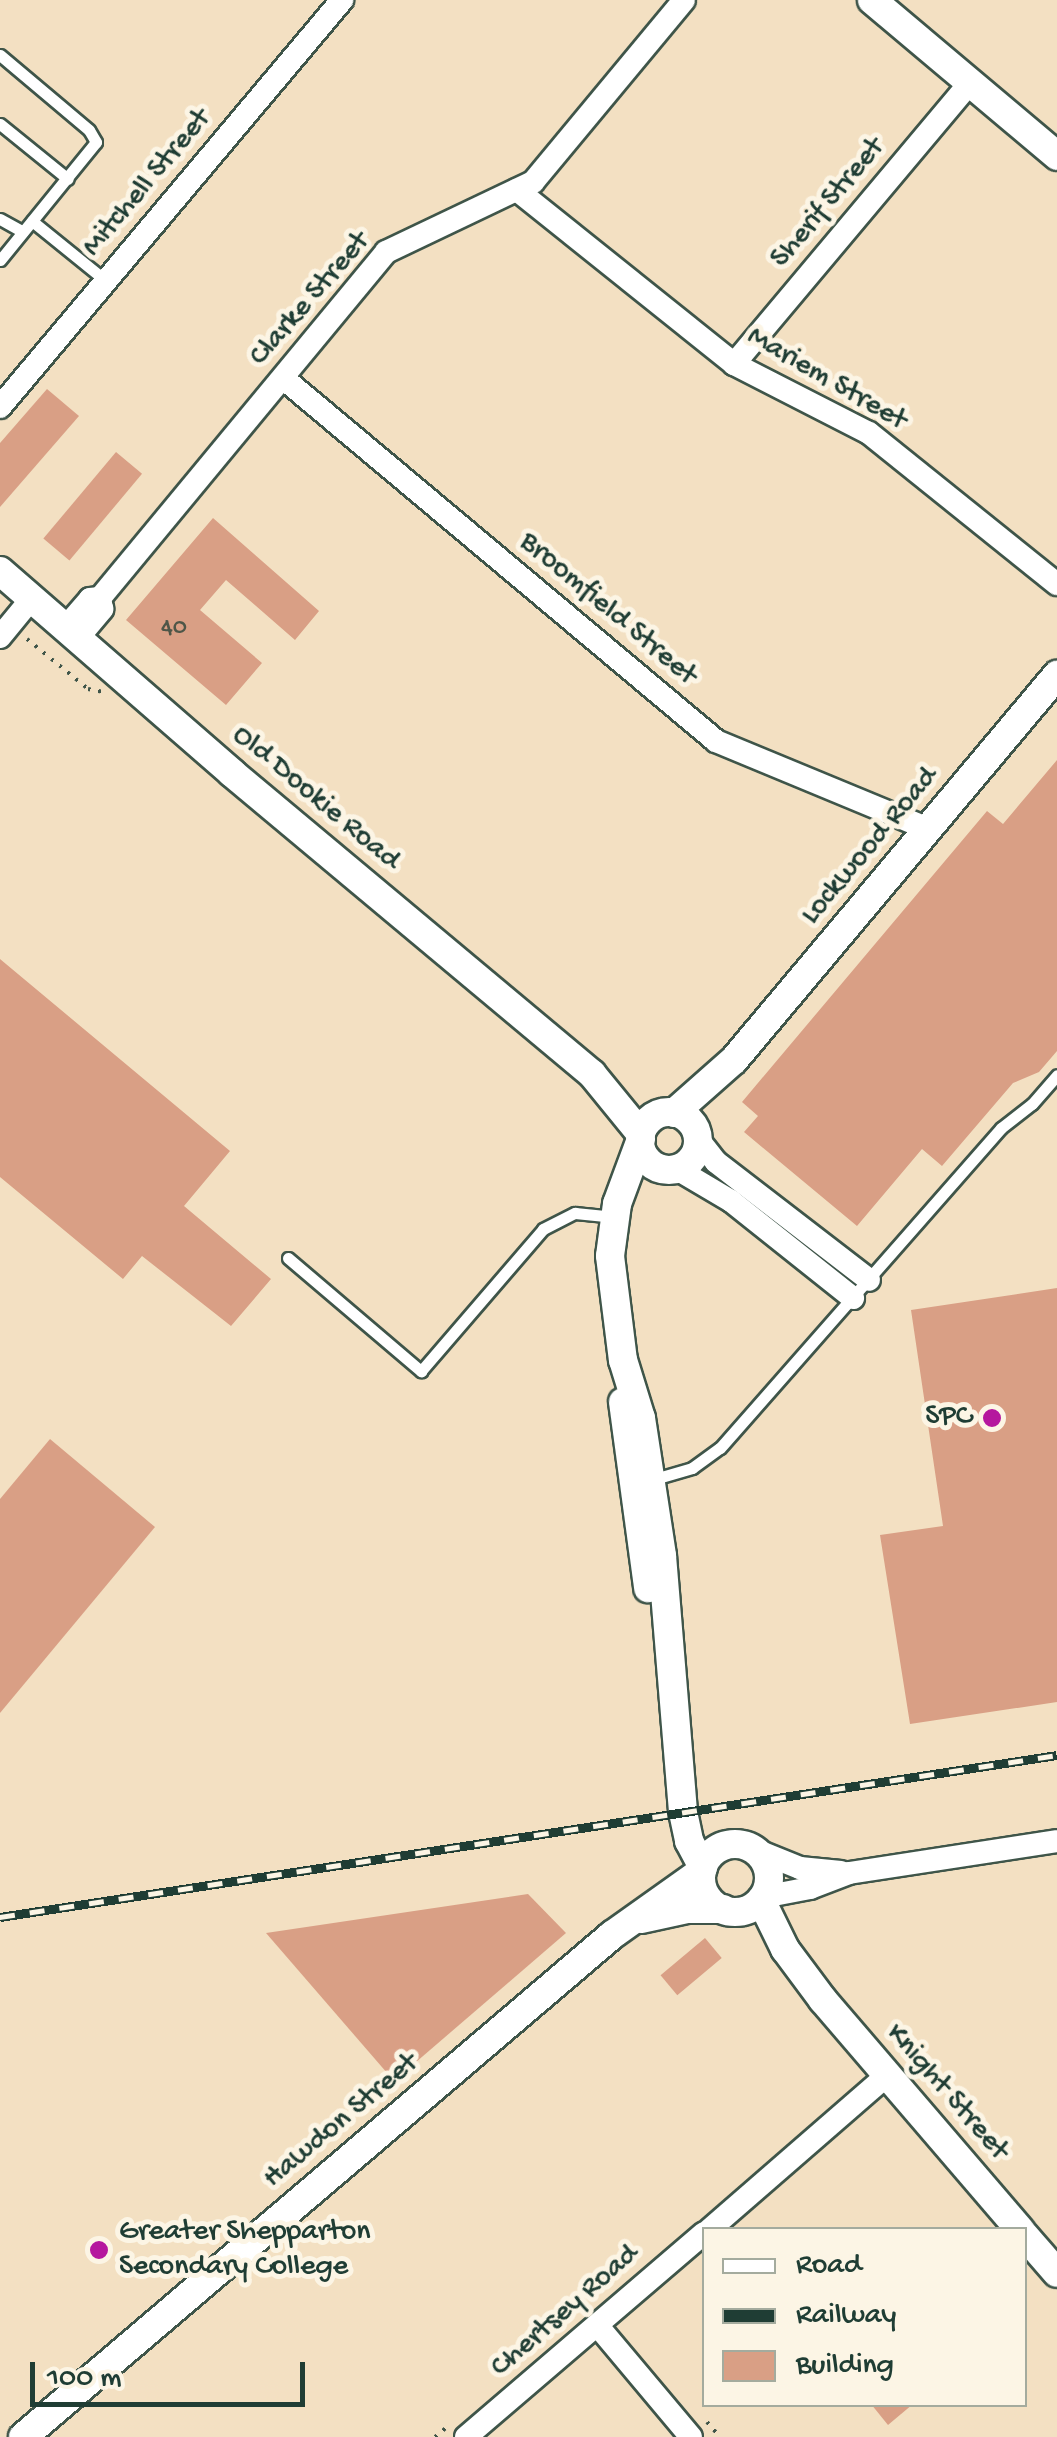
<!DOCTYPE html>
<html>
<head>
<meta charset="utf-8">
<style>
  body { margin:0 }
  #map { position:relative; width:1057px; height:2437px; overflow:hidden; background:#f3e0c2; font-family:"Gochi Hand",sans-serif }
  div>[style] { position:absolute }
  .building>* { inset:0; background:#d99f85; transform-origin:0 0 }
  .path>* { height:4px; margin-top:-2px; transform-origin:0; background:repeating-linear-gradient(90deg,#3f5549 0 2.5px,transparent 0 10.5px) }
  .roads { filter:drop-shadow(2px 0 #3f5549) drop-shadow(-2px 0 #3f5549) drop-shadow(0 2px #3f5549) drop-shadow(0 -2px #3f5549) }
  .service>* { height:11px; margin:-5.5px; padding:0 5.5px; transform-origin:5.5px; border-radius:5.5px; background:#fff }
  .minor>* { height:22px; margin:-11px; padding:0 11px; transform-origin:11px; border-radius:11px; background:#fff }
  .tertiary>* { height:28px; margin:-14px; padding:0 14px; transform-origin:14px; border-radius:14px; background:#fff }
  .tertiary>.ring { margin:-14px; padding:0; box-sizing:content-box; background:none; border:28px solid #fff; border-radius:50% }
  .rail>* { height:9px; margin-top:-4.5px; transform-origin:0; background:repeating-linear-gradient(90deg,#fcf5e5 0 15px,#1f3d34 0 30px); box-sizing:border-box; border-block:2px solid #1f3d34 }
  .dots>* { width:28px; height:28px; translate:-50% -50%; box-sizing:border-box; border:5px solid #fcf5e5; border-radius:50% }
  span { translate:-50% -50%; white-space:nowrap; text-align:center; line-height:1.15; -webkit-text-stroke:10px #fcf5e5; paint-order:stroke }
  .number-label { font-size:25px; color:#4e5648 }
  .number-label span { -webkit-text-stroke-width:0 }
  .street-label { font-size:30px; color:#1f3d34 }
  .poi-label { font-size:30px; color:#1f3d34 }
  .right { translate:-100% -50%; text-align:right }
  .left { translate:0 -50%; text-align:left }
  .legend { position:absolute; left:702px; top:2227px; width:325px; height:180px; box-sizing:border-box; background:#fcf5e5; border:2px solid #a4ab9e; margin:0; padding:12px 18px; list-style:none; font-size:30px; color:#1f3d34 }
  .legend li { display:flex; align-items:center; gap:20px; height:50px }
  .legend b { width:50px; border:2px solid #a4ab9e }
  .scale { position:absolute; left:30px; top:2362px; width:275px; height:45px; box-sizing:border-box; border:5px solid #1f3d34; border-top:0; padding-left:12px; font-size:30px; line-height:35px; white-space:nowrap; color:#1f3d34; -webkit-text-stroke:8px #fcf5e5; paint-order:stroke }
</style>
</head>
<body>
<div id="map">
  <div class="building">
    <div style="clip-path:polygon(47px 389px,79px 416px,0 507px,0 443px)"></div>
    <div style="left:116px;top:452px;width:34px;height:113px;rotate:40deg"></div>
    <div style="clip-path:polygon(213px 518px,319px 611px,295px 640px,226px 580px,200px 610px,262px 663px,226px 705px,126px 620px)"></div>
    <div style="clip-path:polygon(1057px 760px,1057px 1051px,1039px 1072px,1013px 1083px,942px 1166px,922px 1149px,857px 1226px,744px 1132px,758px 1116px,742px 1102px,987px 811px,1003px 824px)"></div>
    <div style="clip-path:polygon(0 959px,230px 1151px,184px 1206px,271px 1279px,231px 1326px,142px 1256px,123px 1279px,0 1177px)"></div>
    <div style="clip-path:polygon(1057px 1288px,1057px 1702px,910px 1724px,880px 1535px,943px 1526px,911px 1310px)"></div>
    <div style="clip-path:polygon(50px 1439px,155px 1527px,0 1713px,0 1499px)"></div>
    <div style="clip-path:polygon(528px 1894px,566px 1933px,394px 2081px,266px 1933px)"></div>
    <div style="left:705px;top:1938px;width:26px;height:58px;rotate:50deg"></div>
    <div style="clip-path:polygon(871px 2404px,913px 2404px,888px 2425px)"></div>
  </div>
  <div class="path">
    <div style="left:27px;top:639px;width:79px;rotate:39.3deg"></div>
    <div style="left:88px;top:689px;width:16px;rotate:11deg"></div>
    <div style="left:707px;top:2422px;width:20px;rotate:49deg"></div>
    <div style="left:435px;top:2437px;width:16px;rotate:-40deg"></div>
  </div>
  <div class="roads">
    <div class="service">
      <div style="left:0;top:55px;width:116px;rotate:40.1deg"></div>
      <div style="left:89px;top:130px;width:14px;rotate:60deg"></div>
      <div style="left:96px;top:142px;width:152px;rotate:129.1deg"></div>
      <div style="left:0;top:124px;width:87px;rotate:39deg"></div>
      <div style="left:0;top:219px;width:26px;rotate:29deg"></div>
      <div style="left:32px;top:221px;width:95px;rotate:39deg"></div>
      <div style="left:288px;top:1258px;width:175px;rotate:40.4deg"></div>
      <div style="left:421px;top:1371px;width:187px;rotate:-49.3deg"></div>
      <div style="left:543px;top:1229px;width:36px;rotate:-27deg"></div>
      <div style="left:575px;top:1213px;width:40px;rotate:5.7deg"></div>
      <div style="left:651px;top:1480px;width:43px;rotate:-16.3deg"></div>
      <div style="left:692px;top:1468px;width:34px;rotate:-36deg"></div>
      <div style="left:720px;top:1448px;width:426px;rotate:-48.7deg"></div>
      <div style="left:1001px;top:1128px;width:39px;rotate:-38deg"></div>
      <div style="left:1032px;top:1104px;width:38px;rotate:-49deg"></div>
    </div>
    <div class="minor">
      <div style="left:517px;top:190px;width:278px;rotate:38.7deg"></div>
      <div style="left:734px;top:364px;width:152px;rotate:27.1deg"></div>
      <div style="left:869px;top:433px;width:241px;rotate:38.8deg"></div>
      <div style="left:734px;top:364px;width:367px;rotate:-50deg"></div>
      <div style="left:283px;top:378px;width:565px;rotate:39.97deg"></div>
      <div style="left:716px;top:741px;width:230px;rotate:22.5deg"></div>
      <div style="left:0;top:407px;width:532px;rotate:-49.96deg"></div>
      <div style="left:65px;top:628px;width:38px;rotate:-49deg"></div>
      <div style="left:90px;top:599px;width:10px;rotate:-6deg"></div>
      <div style="left:100px;top:598px;width:449px;rotate:-50.4deg"></div>
      <div style="left:386px;top:252px;width:163px;rotate:-25.5deg"></div>
      <div style="left:533px;top:182px;width:236px;rotate:-50.3deg"></div>
      <div style="left:0;top:637px;width:50px;rotate:-50.6deg"></div>
      <div style="left:78px;top:638px;width:38px;rotate:-50deg"></div>
      <div style="left:102px;top:609px;width:11px;rotate:-100deg"></div>
      <div style="left:698px;top:1139px;width:29px;rotate:52deg"></div>
      <div style="left:716px;top:1162px;width:193px;rotate:37.6deg"></div>
      <div style="left:677px;top:1169px;width:63px;rotate:30.7deg"></div>
      <div style="left:731px;top:1201px;width:156px;rotate:38.5deg"></div>
      <div style="left:748px;top:1847px;width:56px;rotate:22deg"></div>
      <div style="left:800px;top:1868px;width:41px;rotate:5.6deg"></div>
      <div style="left:763px;top:1897px;width:48px;rotate:-10.8deg"></div>
      <div style="left:810px;top:1888px;width:42px;rotate:-21deg"></div>
      <div style="left:849px;top:1873px;width:210px;rotate:-8.7deg"></div>
      <div style="left:709px;top:2230px;width:236px;rotate:-41deg"></div>
      <div style="left:597px;top:2325px;width:146px;rotate:50deg"></div>
      <div style="left:466px;top:2437px;width:313px;rotate:-40.6deg"></div>
    </div>
    <div class="tertiary">
      <div style="left:872px;top:0;width:242px;rotate:40.1deg"></div>
      <div style="left:0;top:571px;width:308px;rotate:41deg"></div>
      <div style="left:232px;top:773px;width:469px;rotate:39.9deg"></div>
      <div style="left:592px;top:1074px;width:77px;rotate:50.8deg"></div>
      <div class="ring" style="left:640px;top:1112px;width:30px;height:30px"></div>
      <div style="left:674px;top:1113px;width:80px;rotate:-41.5deg"></div>
      <div style="left:734px;top:1060px;width:503px;rotate:-50deg"></div>
      <div style="left:641px;top:1139px;width:69px;rotate:110.3deg"></div>
      <div style="left:617px;top:1204px;width:52px;rotate:97.7deg"></div>
      <div style="left:610px;top:1256px;width:105px;rotate:82.9deg"></div>
      <div style="left:623px;top:1360px;width:61px;rotate:72.8deg"></div>
      <div style="left:641px;top:1418px;width:140px;rotate:81.3deg"></div>
      <div style="left:662px;top:1556px;width:257px;rotate:85.3deg"></div>
      <div style="left:683px;top:1812px;width:30px;rotate:78deg"></div>
      <div style="left:689px;top:1841px;width:30px;rotate:62deg"></div>
      <div style="left:623px;top:1402px;width:188px;rotate:82.3deg"></div>
      <div class="ring" style="left:701px;top:1844px;width:40px;height:40px"></div>
      <div style="left:761px;top:1900px;width:55px;rotate:63.9deg"></div>
      <div style="left:785px;top:1949px;width:64px;rotate:53.3deg"></div>
      <div style="left:823px;top:2000px;width:303px;rotate:49.4deg"></div>
      <div style="left:641px;top:1919px;width:47px;rotate:-12.3deg"></div>
      <div style="left:687px;top:1909px;width:36px"></div>
      <div style="left:1024px;top:2235px;width:50px;rotate:49deg"></div>
      <div style="left:23px;top:2437px;width:774px;rotate:-40.44deg"></div>
      <div style="left:612px;top:1935px;width:110px;rotate:-35.4deg"></div>
    </div>
  </div>
  <div class="rail">
    <div style="left:0;top:1917px;width:1069px;rotate:-8.71deg"></div>
  </div>
  <div class="dots">
    <div style="left:992px;top:1418px;background:#b5179e"></div>
    <div style="left:99px;top:2250px;background:#b5179e"></div>
  </div>
  <div class="number-label">
    <span style="left:174px;top:629px">40</span>
  </div>
  <div class="street-label">
    <span style="left:148px;top:184px;rotate:-50deg">Mitchell Street</span>
    <span style="left:829px;top:204px;rotate:-50deg">Sherif Street</span>
    <span style="left:311px;top:300px;rotate:-49deg">Clarke Street</span>
    <span style="left:826px;top:380px;rotate:30deg">Mariem Street</span>
    <span style="left:607px;top:610px;rotate:40deg">Broomfield Street</span>
    <span style="left:315px;top:799px;rotate:40deg">Old Dookie Road</span>
    <span style="left:871px;top:847px;rotate:-50deg">Lockwood Road</span>
    <span style="left:946px;top:2093px;rotate:49deg">Knight Street</span>
    <span style="left:342px;top:2122px;rotate:-40deg">Hawdon Street</span>
    <span style="left:566px;top:2312px;rotate:-41deg">Chertsey Road</span>
  </div>
  <div class="poi-label">
    <span class="right" style="left:972px;top:1418px">SPC</span>
    <span class="left" style="left:119px;top:2250px">Greater Shepparton<br>Secondary College</span>
  </div>
  <ul class="legend">
  <li><b style="height:12px;background:#fff"></b>Road</li>
  <li><b style="height:12px;background:#1f3d34"></b>Railway</li>
  <li><b style="height:28px;background:#d99f85"></b>Building</li>
  </ul>
  <div class="scale">100 m</div>
</div>
</body>
</html>
